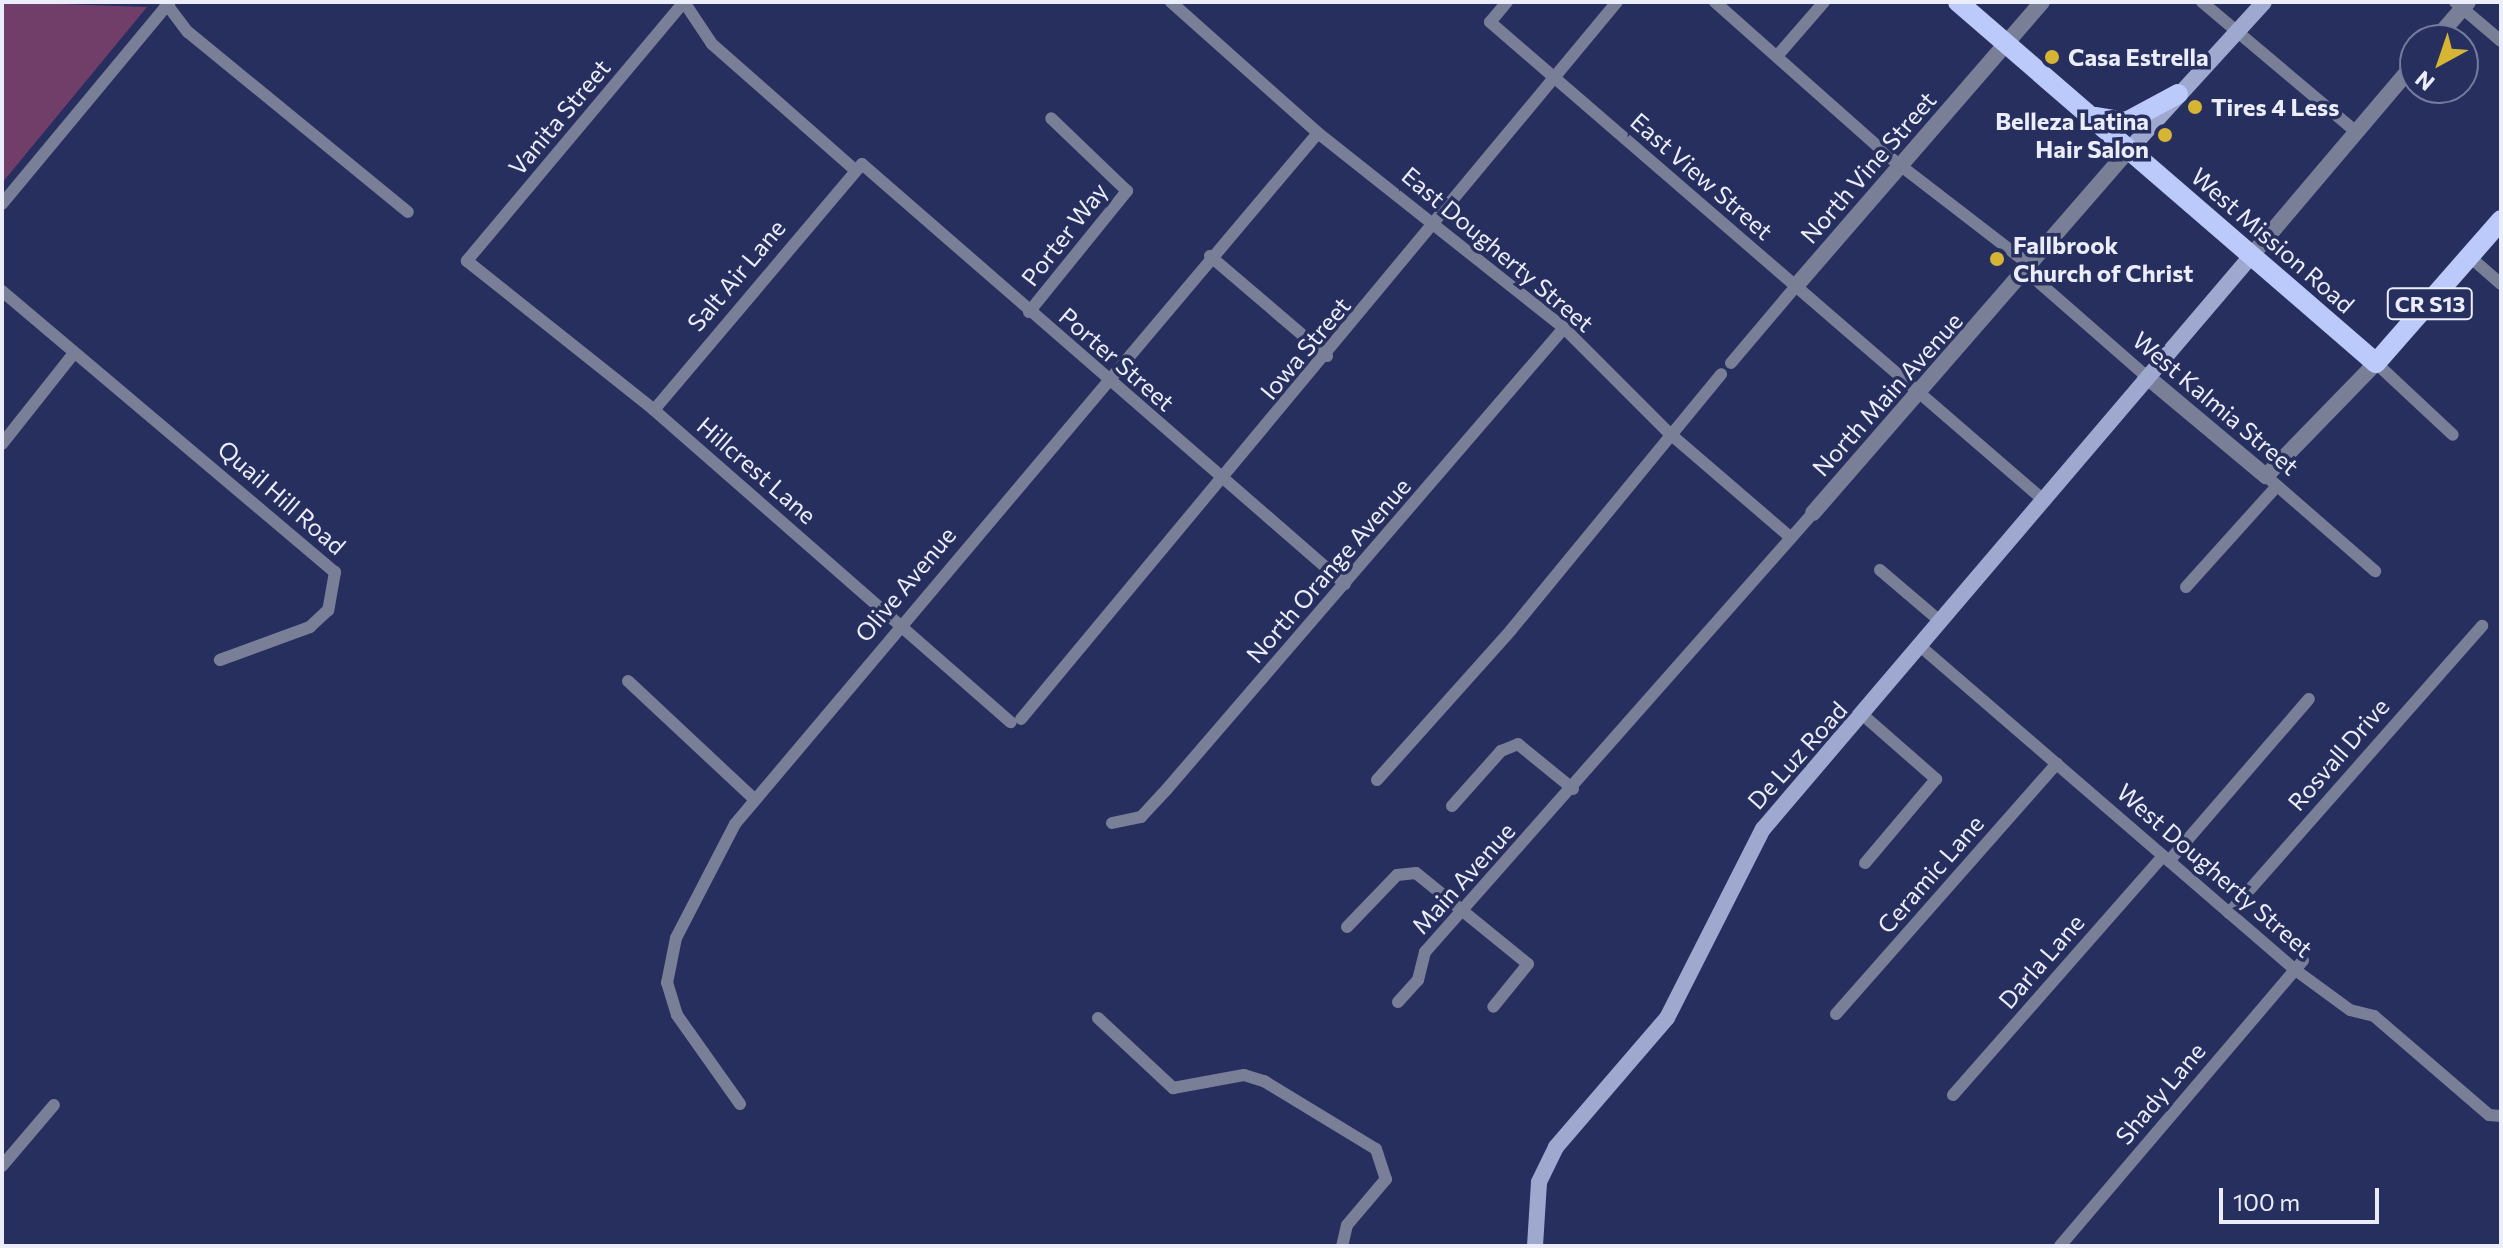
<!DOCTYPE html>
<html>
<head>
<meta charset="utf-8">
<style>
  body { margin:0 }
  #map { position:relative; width:2503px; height:1248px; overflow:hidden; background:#272f5f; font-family:Commissioner,sans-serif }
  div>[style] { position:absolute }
  .green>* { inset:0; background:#713e69 }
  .minor>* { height:12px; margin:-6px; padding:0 6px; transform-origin:6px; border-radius:6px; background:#797f97 }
  .tertiary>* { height:16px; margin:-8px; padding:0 8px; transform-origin:8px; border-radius:8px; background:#797f97 }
  .secondary>* { height:16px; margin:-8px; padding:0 8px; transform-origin:8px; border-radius:8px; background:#9fa9d0 }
  .primary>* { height:20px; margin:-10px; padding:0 10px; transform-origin:10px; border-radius:10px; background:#bcc9fb }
  .dots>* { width:22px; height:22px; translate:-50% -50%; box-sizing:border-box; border:4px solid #272f5f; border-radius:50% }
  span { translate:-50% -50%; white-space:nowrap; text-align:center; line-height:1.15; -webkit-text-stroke:7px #272f5f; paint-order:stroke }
  .shield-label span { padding:2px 6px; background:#272f5f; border:2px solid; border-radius:6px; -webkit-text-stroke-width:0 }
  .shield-label { font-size:22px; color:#ebeefa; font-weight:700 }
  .poi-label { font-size:24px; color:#ebeefa; font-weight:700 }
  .left { translate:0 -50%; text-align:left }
  .right { translate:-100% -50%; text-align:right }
  .street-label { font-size:24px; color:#ebeefa }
  .frame { position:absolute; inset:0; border:4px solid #ebeefa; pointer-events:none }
  .north { position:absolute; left:2399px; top:24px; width:80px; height:80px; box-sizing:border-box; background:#272f5f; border:2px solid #757b9d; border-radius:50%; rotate:220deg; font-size:22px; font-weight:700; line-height:32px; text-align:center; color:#ebeefa }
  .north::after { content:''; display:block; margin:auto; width:28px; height:36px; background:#d6b534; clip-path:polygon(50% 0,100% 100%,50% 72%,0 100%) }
  .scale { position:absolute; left:2219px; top:1188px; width:160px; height:36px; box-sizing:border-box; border:4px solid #ebeefa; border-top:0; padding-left:10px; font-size:24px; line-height:28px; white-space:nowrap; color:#ebeefa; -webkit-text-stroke:6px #272f5f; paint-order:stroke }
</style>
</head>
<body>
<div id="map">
  <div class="green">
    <div style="clip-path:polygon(2px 2px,147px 7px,2px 183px)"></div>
  </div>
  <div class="minor">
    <div style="left:165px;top:2px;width:38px;rotate:53deg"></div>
    <div style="left:188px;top:32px;width:284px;rotate:39.3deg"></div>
    <div style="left:1171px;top:2px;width:197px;rotate:41.7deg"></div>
    <div style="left:1318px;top:133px;width:314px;rotate:38.4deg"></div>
    <div style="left:1564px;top:328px;width:147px;rotate:45deg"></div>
    <div style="left:1668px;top:432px;width:161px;rotate:40.7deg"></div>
    <div style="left:1507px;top:2px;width:26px;rotate:130deg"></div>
    <div style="left:1490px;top:22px;width:728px;rotate:40.82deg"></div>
    <div style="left:1715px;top:2px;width:237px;rotate:41.6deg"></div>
    <div style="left:1892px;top:159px;width:175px;rotate:37.6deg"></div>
    <div style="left:2202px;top:2px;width:200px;rotate:40.1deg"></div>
    <div style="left:2455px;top:2px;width:60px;rotate:40.3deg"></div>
    <div style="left:1778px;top:55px;width:70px;rotate:-49deg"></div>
    <div style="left:855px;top:170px;width:191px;rotate:-138.6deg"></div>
    <div style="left:712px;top:44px;width:50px;rotate:-123.7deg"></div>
    <div style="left:684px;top:2px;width:338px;rotate:130deg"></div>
    <div style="left:467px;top:261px;width:239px;rotate:38.5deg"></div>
    <div style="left:654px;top:410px;width:474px;rotate:41.2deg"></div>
    <div style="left:2px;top:204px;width:263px;rotate:-50.3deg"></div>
    <div style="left:1210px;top:256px;width:154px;rotate:40.5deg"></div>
    <div style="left:2470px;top:257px;width:41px;rotate:41.1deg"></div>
    <div style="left:2026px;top:271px;width:158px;rotate:41.2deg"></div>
    <div style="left:2px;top:291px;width:436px;rotate:40.2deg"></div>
    <div style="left:335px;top:572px;width:39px;rotate:100deg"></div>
    <div style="left:328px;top:610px;width:25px;rotate:137deg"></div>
    <div style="left:310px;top:627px;width:96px;rotate:159.9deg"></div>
    <div style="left:1029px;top:312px;width:156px;rotate:-51deg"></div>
    <div style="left:1127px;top:191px;width:105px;rotate:-136.2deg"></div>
    <div style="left:1731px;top:363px;width:101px;rotate:-49.8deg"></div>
    <div style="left:2376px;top:363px;width:105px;rotate:43.1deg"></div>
    <div style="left:654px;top:410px;width:322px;rotate:-49.8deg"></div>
    <div style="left:862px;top:164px;width:640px;rotate:41.01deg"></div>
    <div style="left:2px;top:444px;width:116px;rotate:-51.6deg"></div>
    <div style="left:2266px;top:476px;width:145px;rotate:41.1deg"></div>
    <div style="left:1880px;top:570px;width:79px;rotate:40.4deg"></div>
    <div style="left:2186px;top:587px;width:136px;rotate:-48deg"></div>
    <div style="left:1920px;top:646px;width:494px;rotate:40.8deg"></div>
    <div style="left:2294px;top:969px;width:69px;rotate:36.2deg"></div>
    <div style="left:2350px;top:1010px;width:25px;rotate:14deg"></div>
    <div style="left:2374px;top:1016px;width:152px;rotate:40.7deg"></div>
    <div style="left:2489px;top:1115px;width:12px;rotate:5deg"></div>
    <div style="left:628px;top:681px;width:173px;rotate:43.1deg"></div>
    <div style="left:1864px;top:716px;width:96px;rotate:41.2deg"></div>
    <div style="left:1936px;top:779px;width:110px;rotate:130.2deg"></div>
    <div style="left:1021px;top:719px;width:932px;rotate:-50.27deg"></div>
    <div style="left:1377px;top:780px;width:201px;rotate:-48.2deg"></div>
    <div style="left:1511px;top:630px;width:331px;rotate:-50.6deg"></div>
    <div style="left:1452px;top:806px;width:74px;rotate:-48.3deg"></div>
    <div style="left:1501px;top:751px;width:18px;rotate:-22deg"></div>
    <div style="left:1518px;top:744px;width:71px;rotate:39.3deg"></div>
    <div style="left:1112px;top:823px;width:30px;rotate:-12deg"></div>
    <div style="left:1141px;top:817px;width:38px;rotate:-47deg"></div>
    <div style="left:1167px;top:789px;width:608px;rotate:-49.27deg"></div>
    <div style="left:2169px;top:861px;width:214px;rotate:-49.2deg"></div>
    <div style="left:2229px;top:913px;width:383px;rotate:-48.6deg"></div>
    <div style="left:1347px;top:927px;width:72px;rotate:-46.1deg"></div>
    <div style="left:1397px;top:875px;width:19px;rotate:-6deg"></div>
    <div style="left:1416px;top:873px;width:144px;rotate:39.1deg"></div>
    <div style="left:1528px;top:964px;width:55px;rotate:129.1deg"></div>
    <div style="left:1398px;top:1002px;width:30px;rotate:-48deg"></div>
    <div style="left:1418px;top:980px;width:29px;rotate:-76deg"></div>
    <div style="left:1425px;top:952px;width:586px;rotate:-48.53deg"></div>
    <div style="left:1836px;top:1014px;width:334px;rotate:-48.6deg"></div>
    <div style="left:1098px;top:1018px;width:103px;rotate:43deg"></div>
    <div style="left:1173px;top:1088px;width:72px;rotate:-10.4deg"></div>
    <div style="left:1244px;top:1075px;width:21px;rotate:17deg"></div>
    <div style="left:1264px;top:1081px;width:131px;rotate:31.3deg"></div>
    <div style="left:1376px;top:1149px;width:32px;rotate:72deg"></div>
    <div style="left:1386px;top:1179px;width:60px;rotate:130.3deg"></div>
    <div style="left:1347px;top:1225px;width:22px;rotate:103deg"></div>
    <div style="left:1953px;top:1095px;width:318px;rotate:-48.7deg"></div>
    <div style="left:740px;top:1104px;width:109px;rotate:-125.3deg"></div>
    <div style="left:677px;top:1015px;width:34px;rotate:-107deg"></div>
    <div style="left:667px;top:983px;width:46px;rotate:-78.7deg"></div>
    <div style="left:676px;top:938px;width:128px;rotate:-62.6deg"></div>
    <div style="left:735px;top:824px;width:904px;rotate:-49.85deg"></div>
    <div style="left:2px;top:1166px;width:80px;rotate:-49.6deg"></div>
    <div style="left:2060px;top:1246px;width:375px;rotate:-49.6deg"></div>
  </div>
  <div class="tertiary">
    <div style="left:2435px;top:40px;width:50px;rotate:-49deg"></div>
    <div style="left:2252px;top:255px;width:252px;rotate:-49.7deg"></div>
    <div style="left:1796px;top:286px;width:376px;rotate:-49.1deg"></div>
    <div style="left:2145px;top:375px;width:158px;rotate:39.9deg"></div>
    <div style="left:2266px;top:476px;width:158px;rotate:-45.8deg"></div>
    <div style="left:1813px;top:513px;width:481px;rotate:-49deg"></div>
  </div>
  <div class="secondary">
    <div style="left:2129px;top:150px;width:200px;rotate:-47.6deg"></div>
    <div style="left:1535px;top:1246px;width:64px;rotate:-86.4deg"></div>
    <div style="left:1539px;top:1182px;width:39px;rotate:-64deg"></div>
    <div style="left:1556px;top:1147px;width:170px;rotate:-49.3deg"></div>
    <div style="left:1667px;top:1018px;width:212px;rotate:-63.1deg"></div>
    <div style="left:1763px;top:829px;width:754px;rotate:-49.57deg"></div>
  </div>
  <div class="primary">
    <div style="left:1958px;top:2px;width:552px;rotate:40.82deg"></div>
    <div style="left:2376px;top:363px;width:190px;rotate:-48.8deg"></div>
    <div style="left:2095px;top:117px;width:31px;rotate:9deg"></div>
    <div style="left:2126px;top:122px;width:59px;rotate:-28.3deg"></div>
  </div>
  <div class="dots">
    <div style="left:2052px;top:57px;background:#d6b534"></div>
    <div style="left:2195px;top:107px;background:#d6b534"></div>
    <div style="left:2165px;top:135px;background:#d6b534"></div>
    <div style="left:1997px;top:259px;background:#d6b534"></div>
  </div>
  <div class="shield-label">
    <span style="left:2430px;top:304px">CR S13</span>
  </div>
  <div class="poi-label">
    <span class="left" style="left:2068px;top:57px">Casa Estrella</span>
    <span class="left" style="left:2211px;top:107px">Tires 4 Less</span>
    <span class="right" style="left:2149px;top:135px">Belleza Latina<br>Hair Salon</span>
    <span class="left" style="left:2013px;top:259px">Fallbrook<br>Church of Christ</span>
  </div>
  <div class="street-label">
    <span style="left:559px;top:117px;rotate:-50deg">Vanita Street</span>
    <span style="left:1868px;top:167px;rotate:-49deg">North Vine Street</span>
    <span style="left:1702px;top:176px;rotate:41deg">East View Street</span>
    <span style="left:1064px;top:234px;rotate:-52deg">Porter Way</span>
    <span style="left:2273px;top:240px;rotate:41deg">West Mission Road</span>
    <span style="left:1498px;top:249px;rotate:40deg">East Dougherty Street</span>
    <span style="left:736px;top:275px;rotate:-50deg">Salt Air Lane</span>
    <span style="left:1305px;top:348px;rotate:-50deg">Iowa Street</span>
    <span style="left:1117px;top:359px;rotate:41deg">Porter Street</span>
    <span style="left:1887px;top:394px;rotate:-48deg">North Main Avenue</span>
    <span style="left:2216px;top:403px;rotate:40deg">West Kalmia Street</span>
    <span style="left:757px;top:470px;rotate:41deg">Hillcrest Lane</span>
    <span style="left:282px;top:497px;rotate:41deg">Quail Hill Road</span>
    <span style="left:1328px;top:570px;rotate:-49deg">North Orange Avenue</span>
    <span style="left:905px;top:584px;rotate:-50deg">Olive Avenue</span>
    <span style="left:2338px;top:754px;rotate:-49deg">Rosvall Drive</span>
    <span style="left:1797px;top:755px;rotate:-48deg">De Luz Road</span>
    <span style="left:2215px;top:870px;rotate:41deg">West Dougherty Street</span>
    <span style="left:1930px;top:874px;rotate:-49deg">Ceramic Lane</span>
    <span style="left:1463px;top:878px;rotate:-48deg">Main Avenue</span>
    <span style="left:2041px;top:961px;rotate:-49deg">Darla Lane</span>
    <span style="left:2160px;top:1093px;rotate:-50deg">Shady Lane</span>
  </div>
  <div class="frame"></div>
  <div class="north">N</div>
  <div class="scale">100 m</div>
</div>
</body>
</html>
